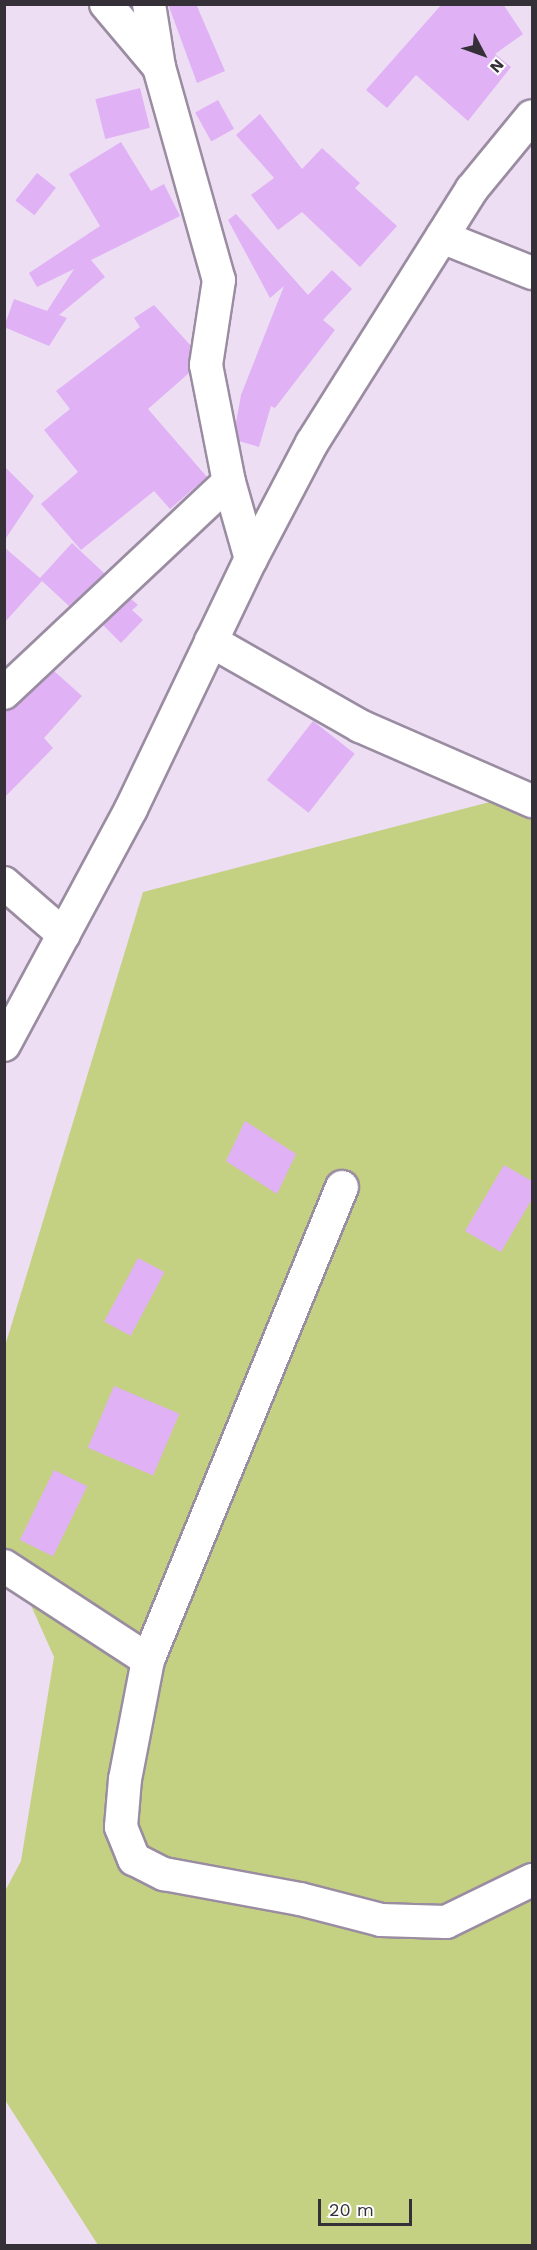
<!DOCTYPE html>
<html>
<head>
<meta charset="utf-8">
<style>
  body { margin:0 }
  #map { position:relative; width:537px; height:2250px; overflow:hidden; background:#eddef4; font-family:"Work Sans",sans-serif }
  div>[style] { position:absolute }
  .green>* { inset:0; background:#c5d182 }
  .building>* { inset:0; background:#e0b1f5; transform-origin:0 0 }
  .roads { filter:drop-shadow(2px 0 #9a8ca1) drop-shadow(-2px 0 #9a8ca1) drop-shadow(0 2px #9a8ca1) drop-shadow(0 -2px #9a8ca1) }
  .minor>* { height:32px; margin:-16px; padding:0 16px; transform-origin:16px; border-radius:16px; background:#fff }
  span { translate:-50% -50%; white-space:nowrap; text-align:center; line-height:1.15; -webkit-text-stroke:5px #fff; paint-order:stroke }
  .frame { position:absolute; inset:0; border:6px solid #352f38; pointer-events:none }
  .north { position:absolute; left:453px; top:24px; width:60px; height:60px; -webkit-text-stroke:4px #fff; paint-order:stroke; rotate:131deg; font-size:16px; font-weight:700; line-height:24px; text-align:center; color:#352f38 }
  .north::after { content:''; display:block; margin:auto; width:21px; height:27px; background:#352f38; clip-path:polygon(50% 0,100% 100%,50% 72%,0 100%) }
  .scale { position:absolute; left:318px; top:2199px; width:94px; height:27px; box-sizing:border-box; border:3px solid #352f38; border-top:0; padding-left:8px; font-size:18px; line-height:21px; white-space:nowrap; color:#352f38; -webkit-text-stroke:4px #fff; paint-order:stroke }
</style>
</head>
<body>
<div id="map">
  <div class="green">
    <div style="clip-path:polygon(532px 791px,532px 2245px,98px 2245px,5px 2100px,5px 1891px,21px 1861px,54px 1657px,5px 1547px,5px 1346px,143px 892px)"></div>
  </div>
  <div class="building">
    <div style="clip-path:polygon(168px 4px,196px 4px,225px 71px,197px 83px)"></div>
    <div style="clip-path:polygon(442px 4px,503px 4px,523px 34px,495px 54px,511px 67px,468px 121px,416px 75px,387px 108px,366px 90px)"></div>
    <div style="left:140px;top:88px;width:41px;height:46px;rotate:76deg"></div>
    <div style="left:218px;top:100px;width:33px;height:26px;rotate:61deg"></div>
    <div style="clip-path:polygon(260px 114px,302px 169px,322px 148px,360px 183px,355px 188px,397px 226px,360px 267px,302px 212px,278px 230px,251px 195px,274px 178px,236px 135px)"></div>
    <div style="clip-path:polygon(121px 142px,151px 191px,164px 184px,180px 216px,91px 260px,105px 277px,59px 315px,67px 318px,49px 346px,4px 327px,14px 299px,47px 311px,74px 269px,37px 287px,29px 273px,100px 226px,69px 174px)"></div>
    <div style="left:37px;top:173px;width:24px;height:35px;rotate:38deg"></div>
    <div style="clip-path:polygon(236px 214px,308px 295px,332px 270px,352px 289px,323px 320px,335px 330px,275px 408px,271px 406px,259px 447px,239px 441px,236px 423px,241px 395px,284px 286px,270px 298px,228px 220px)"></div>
    <div style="clip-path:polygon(154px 305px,191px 346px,189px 373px,148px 409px,207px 477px,170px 509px,154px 491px,81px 550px,41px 504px,78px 472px,44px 430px,70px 409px,56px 391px,140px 327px,134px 318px)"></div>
    <div style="clip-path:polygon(4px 466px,34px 496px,4px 541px)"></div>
    <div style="clip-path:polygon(72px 543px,105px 574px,69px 606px,42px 581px,4px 623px,4px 547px,40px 578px)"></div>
    <div style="clip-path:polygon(131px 599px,138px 605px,132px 610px,143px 620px,121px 643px,103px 625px)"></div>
    <div style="clip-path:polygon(54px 671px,82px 696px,44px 738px,53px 748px,4px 798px,4px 710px,16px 706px)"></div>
    <div style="left:313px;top:721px;width:53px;height:75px;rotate:38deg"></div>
    <div style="clip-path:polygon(245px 1121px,296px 1154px,277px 1194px,226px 1161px)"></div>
    <div style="clip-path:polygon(504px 1165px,532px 1181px,532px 1199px,501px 1252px,465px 1231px)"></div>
    <div style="left:138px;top:1258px;width:30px;height:72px;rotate:28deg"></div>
    <div style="left:114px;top:1386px;width:71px;height:67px;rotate:23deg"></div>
    <div style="left:54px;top:1470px;width:37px;height:78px;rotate:26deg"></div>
  </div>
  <div class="roads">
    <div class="minor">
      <div style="left:106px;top:4px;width:82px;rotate:49.9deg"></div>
      <div style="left:149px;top:4px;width:64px;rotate:81deg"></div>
      <div style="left:159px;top:67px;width:221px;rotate:74.3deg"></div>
      <div style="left:219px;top:280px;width:86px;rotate:98.7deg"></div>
      <div style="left:206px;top:365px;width:119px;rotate:78.9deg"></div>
      <div style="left:229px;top:482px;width:80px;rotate:74.1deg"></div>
      <div style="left:442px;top:237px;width:97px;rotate:21.8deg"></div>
      <div style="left:211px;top:641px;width:172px;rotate:29.7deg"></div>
      <div style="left:360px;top:726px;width:188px;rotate:23.6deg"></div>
      <div style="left:4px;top:693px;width:308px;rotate:-43.2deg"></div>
      <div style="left:4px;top:883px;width:79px;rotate:40.9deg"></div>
      <div style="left:4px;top:1045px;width:268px;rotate:-61.7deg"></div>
      <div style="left:131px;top:809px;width:277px;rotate:-64.4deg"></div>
      <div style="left:251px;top:559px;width:131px;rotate:-62.3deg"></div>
      <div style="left:312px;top:443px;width:300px;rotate:-57.8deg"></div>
      <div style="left:472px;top:189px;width:94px;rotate:-50.6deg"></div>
      <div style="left:342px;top:1187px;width:511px;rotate:112.3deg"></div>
      <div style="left:148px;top:1660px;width:121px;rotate:100.9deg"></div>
      <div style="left:125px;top:1779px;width:48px;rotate:94.8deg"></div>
      <div style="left:121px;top:1827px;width:35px;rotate:68deg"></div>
      <div style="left:134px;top:1859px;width:34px;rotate:27deg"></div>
      <div style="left:164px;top:1874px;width:138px;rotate:10.4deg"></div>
      <div style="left:300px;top:1899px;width:84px;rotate:14.5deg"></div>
      <div style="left:381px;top:1920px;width:65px;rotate:1.8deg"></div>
      <div style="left:446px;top:1922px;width:96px;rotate:-26deg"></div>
      <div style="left:4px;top:1566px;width:172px;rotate:33.1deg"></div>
    </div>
  </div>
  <div class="frame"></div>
  <div class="north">N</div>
  <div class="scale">20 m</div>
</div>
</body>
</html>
